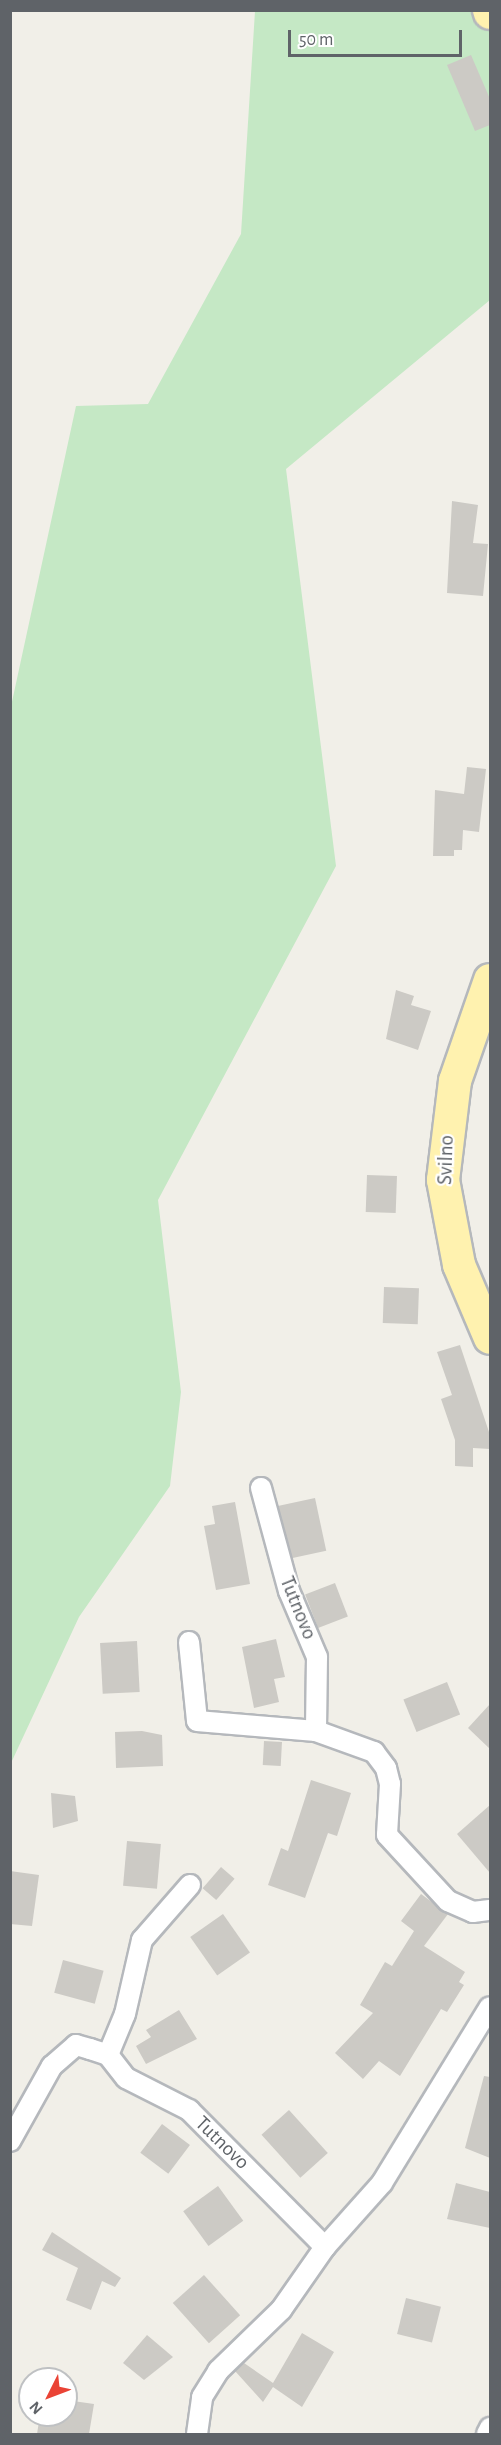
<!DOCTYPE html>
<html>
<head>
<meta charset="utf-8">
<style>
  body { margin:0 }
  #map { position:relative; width:501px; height:2445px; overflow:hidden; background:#f1efe8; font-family:"Alegreya Sans",sans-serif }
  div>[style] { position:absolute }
  .green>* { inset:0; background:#c5e8c5 }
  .building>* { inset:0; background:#cccac5; transform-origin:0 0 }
  .roads { filter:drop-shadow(2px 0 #b5b8bc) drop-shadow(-2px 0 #b5b8bc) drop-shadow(0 2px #b5b8bc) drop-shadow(0 -2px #b5b8bc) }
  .minor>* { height:20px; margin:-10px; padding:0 10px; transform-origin:10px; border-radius:10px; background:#fff }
  .primary>* { height:32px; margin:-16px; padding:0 16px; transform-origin:16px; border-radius:16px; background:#fff2af }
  span { translate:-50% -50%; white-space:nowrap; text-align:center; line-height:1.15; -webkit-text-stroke:4.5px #fff; paint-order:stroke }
  .street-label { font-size:21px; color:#5f6368 }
  .frame { position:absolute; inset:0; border:12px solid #5f6368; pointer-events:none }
  .north { position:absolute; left:18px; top:2367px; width:60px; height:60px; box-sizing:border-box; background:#fff; border:2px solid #bfc1c3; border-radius:50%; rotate:228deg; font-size:16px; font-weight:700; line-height:24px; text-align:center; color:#5f6368 }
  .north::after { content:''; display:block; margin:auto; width:21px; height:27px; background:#ea4335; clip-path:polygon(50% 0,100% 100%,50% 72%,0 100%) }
  .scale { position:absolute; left:288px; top:30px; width:174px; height:27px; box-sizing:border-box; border:3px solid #5f6368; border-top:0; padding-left:8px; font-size:18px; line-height:21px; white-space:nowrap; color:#5f6368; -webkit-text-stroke:4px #fff; paint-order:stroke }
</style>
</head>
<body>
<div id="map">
  <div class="green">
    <div style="clip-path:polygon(255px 11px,490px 11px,490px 300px,286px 469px,336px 866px,158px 1200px,181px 1392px,170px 1486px,79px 1617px,11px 1763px,10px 711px,76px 406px,148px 404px,241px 234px)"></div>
  </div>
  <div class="building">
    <div style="clip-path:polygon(471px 55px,490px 99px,490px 125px,475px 131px,447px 65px)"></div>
    <div style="clip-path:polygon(452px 501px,478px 505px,473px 543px,488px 544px,483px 596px,447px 593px)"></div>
    <div style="clip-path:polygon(467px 767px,486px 769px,479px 832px,463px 830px,462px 850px,454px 850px,454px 856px,433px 856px,435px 790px,464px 794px)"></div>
    <div style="clip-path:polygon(396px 990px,414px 996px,411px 1005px,431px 1011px,418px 1050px,386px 1039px)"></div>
    <div style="left:367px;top:1175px;width:30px;height:37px;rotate:2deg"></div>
    <div style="left:384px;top:1287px;width:35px;height:36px;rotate:2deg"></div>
    <div style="clip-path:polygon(460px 1345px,490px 1435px,490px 1449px,473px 1448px,473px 1467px,455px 1466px,455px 1440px,441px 1399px,452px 1395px,437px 1352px)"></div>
    <div style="left:315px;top:1498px;width:54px;height:38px;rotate:78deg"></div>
    <div style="clip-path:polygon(235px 1502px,250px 1584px,216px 1590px,204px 1526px,215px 1524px,212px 1506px)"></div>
    <div style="left:335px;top:1583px;width:36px;height:32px;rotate:69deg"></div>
    <div style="clip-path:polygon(276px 1639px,285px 1677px,274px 1679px,279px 1702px,254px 1708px,242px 1647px)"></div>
    <div style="left:137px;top:1641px;width:51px;height:37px;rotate:87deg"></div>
    <div style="left:447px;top:1682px;width:35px;height:47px;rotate:68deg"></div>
    <div style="clip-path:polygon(490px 1704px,490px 1749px,468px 1728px)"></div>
    <div style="clip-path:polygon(142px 1731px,162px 1735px,163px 1766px,116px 1768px,115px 1732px)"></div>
    <div style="left:264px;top:1741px;width:18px;height:24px;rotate:3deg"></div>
    <div style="clip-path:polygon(311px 1780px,351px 1793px,337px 1836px,328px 1833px,305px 1898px,268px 1885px,281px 1848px,288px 1851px)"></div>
    <div style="clip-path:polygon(51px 1793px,75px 1796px,78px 1821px,53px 1828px)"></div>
    <div style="clip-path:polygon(490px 1805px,490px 1873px,457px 1834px)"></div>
    <div style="left:127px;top:1841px;width:34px;height:45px;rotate:5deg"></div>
    <div style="left:221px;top:1867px;width:18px;height:28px;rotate:41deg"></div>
    <div style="clip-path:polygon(10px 1871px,39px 1875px,32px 1926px,10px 1924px)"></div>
    <div style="clip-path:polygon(421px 1894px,448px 1914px,424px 1946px,465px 1972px,459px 1982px,464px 1985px,447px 2012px,441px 2009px,400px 2076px,379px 2061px,363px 2079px,335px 2053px,373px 2013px,360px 2005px,385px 1962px,392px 1966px,414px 1931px,401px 1921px)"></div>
    <div style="left:223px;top:1914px;width:47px;height:40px;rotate:55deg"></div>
    <div style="left:63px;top:1960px;width:42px;height:34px;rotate:15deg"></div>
    <div style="clip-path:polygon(179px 2010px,197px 2039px,146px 2064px,136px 2046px,151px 2037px,146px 2030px)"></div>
    <div style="clip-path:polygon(484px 2076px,490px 2077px,490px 2158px,465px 2148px)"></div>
    <div style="left:289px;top:2110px;width:58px;height:37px;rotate:48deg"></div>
    <div style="left:162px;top:2124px;width:35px;height:36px;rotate:37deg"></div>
    <div style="clip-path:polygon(456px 2183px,490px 2192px,490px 2228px,447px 2219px)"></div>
    <div style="left:218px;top:2186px;width:43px;height:43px;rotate:54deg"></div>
    <div style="clip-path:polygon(52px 2232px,121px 2278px,115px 2287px,102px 2281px,91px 2310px,66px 2300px,78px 2268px,42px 2250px)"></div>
    <div style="left:204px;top:2275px;width:54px;height:42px;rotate:48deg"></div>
    <div style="left:406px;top:2298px;width:36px;height:37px;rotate:14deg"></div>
    <div style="clip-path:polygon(302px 2333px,334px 2352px,302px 2407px,273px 2387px,263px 2402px,235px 2371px,244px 2363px,273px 2383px)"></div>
    <div style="clip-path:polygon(147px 2335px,173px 2357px,144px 2380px,123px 2363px)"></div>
    <div style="clip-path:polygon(66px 2400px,94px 2404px,89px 2434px,37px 2434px,40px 2415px,66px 2415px)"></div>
  </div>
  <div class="roads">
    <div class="minor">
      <div style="left:261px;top:1488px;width:107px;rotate:74.8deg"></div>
      <div style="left:289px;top:1591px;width:72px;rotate:67deg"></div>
      <div style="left:317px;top:1657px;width:74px;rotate:90.8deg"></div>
      <div style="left:189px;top:1642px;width:79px;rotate:84.2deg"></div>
      <div style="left:197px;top:1721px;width:119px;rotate:4.8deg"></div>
      <div style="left:316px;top:1731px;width:62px;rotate:19.9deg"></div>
      <div style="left:374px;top:1752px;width:20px;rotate:53deg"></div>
      <div style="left:386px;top:1768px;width:16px;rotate:76deg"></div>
      <div style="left:390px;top:1784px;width:51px;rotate:93.4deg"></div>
      <div style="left:387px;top:1835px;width:90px;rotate:47.3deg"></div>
      <div style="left:448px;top:1901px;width:27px;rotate:24deg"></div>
      <div style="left:473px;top:1912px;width:17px;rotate:-7deg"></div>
      <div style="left:108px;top:2055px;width:44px;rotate:-67.5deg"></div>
      <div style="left:125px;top:2014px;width:76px;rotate:-77.1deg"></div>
      <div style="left:142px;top:1940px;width:73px;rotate:-48.9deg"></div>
      <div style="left:10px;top:2141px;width:86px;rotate:-60.8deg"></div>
      <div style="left:52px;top:2066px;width:32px;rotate:-41deg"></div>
      <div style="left:76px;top:2045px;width:15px;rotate:16deg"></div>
      <div style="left:90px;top:2049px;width:19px;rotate:18deg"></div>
      <div style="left:108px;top:2055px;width:29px;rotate:52deg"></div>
      <div style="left:126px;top:2078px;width:71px;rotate:26.9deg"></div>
      <div style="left:189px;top:2110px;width:193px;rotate:45.2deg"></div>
      <div style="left:197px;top:2434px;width:37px;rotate:-82deg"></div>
      <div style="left:202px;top:2397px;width:31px;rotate:-58deg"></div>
      <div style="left:218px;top:2371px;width:88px;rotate:-44.1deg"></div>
      <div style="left:281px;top:2310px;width:77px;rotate:-55.1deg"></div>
      <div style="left:325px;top:2247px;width:86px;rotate:-48.3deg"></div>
      <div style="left:382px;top:2183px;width:206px;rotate:-58.5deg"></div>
      <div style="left:487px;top:2434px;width:7px;rotate:-63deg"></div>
    </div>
    <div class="primary">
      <div style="left:489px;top:10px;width:3px;rotate:72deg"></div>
      <div style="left:490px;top:980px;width:107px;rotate:109.1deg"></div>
      <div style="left:455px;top:1081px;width:100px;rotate:96.9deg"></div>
      <div style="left:443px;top:1180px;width:86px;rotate:79.3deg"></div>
      <div style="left:459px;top:1265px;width:79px;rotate:67deg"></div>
    </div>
  </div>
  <div class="street-label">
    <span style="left:446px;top:1160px;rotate:-88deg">Svilno</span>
    <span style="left:298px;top:1608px;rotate:68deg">Tutnovo</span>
    <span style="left:222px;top:2143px;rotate:44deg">Tutnovo</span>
  </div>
  <div class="frame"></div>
  <div class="north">N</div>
  <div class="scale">50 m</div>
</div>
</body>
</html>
